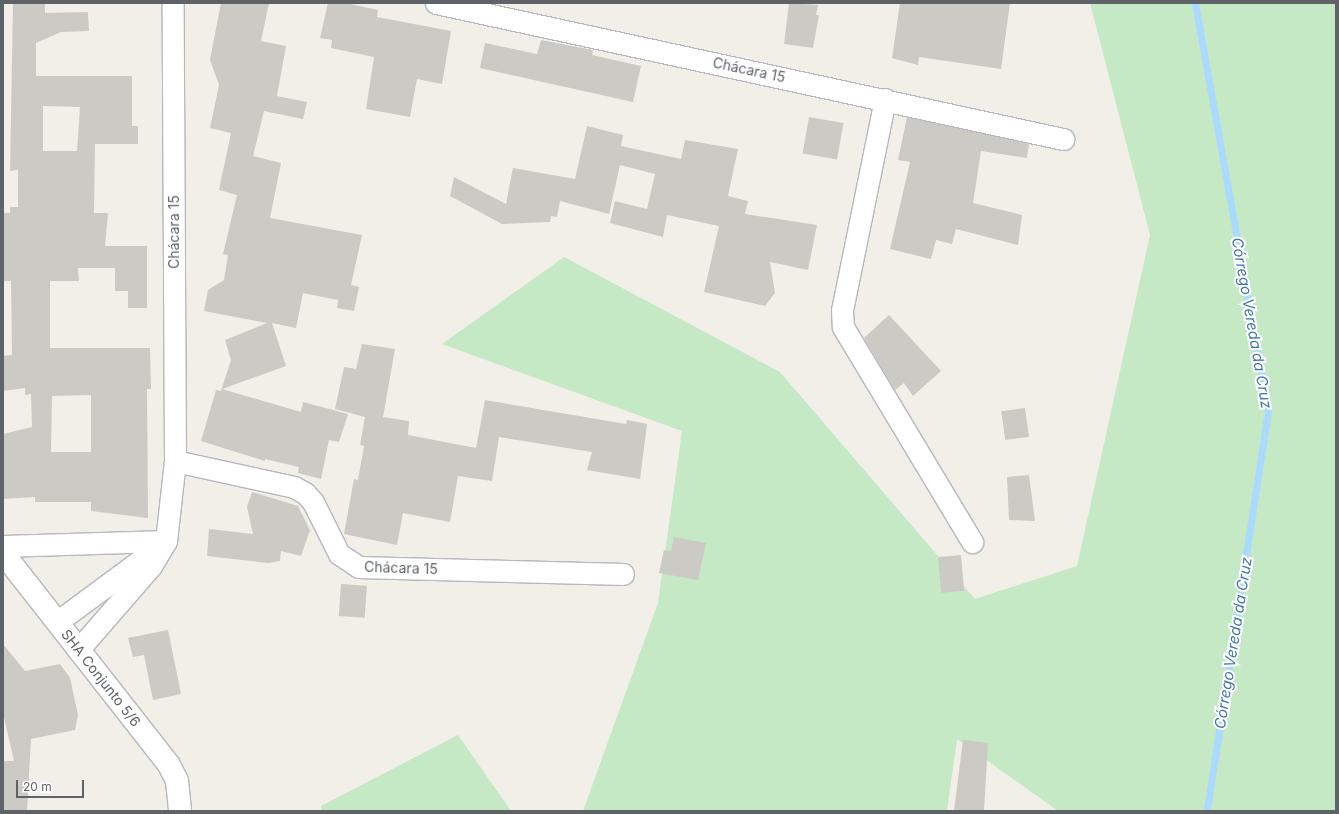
<!DOCTYPE html>
<html>
<head>
<meta charset="utf-8">
<style>
  body { margin:0 }
  #map { position:relative; width:1339px; height:814px; overflow:hidden; background:#f1efe8; font-family:Inter,sans-serif }
  div>[style] { position:absolute }
  .green>* { inset:0; background:#c5e8c5 }
  .stream>* { height:7px; margin:-3.5px; padding:0 3.5px; transform-origin:3.5px; border-radius:3.5px; background:#aadaff }
  .building>* { inset:0; background:#cccac5; transform-origin:0 0 }
  .roads { filter:drop-shadow(1px 0 #b5b8bc) drop-shadow(-1px 0 #b5b8bc) drop-shadow(0 1px #b5b8bc) drop-shadow(0 -1px #b5b8bc) }
  .street>* { height:21px; margin:-10.5px; padding:0 10.5px; transform-origin:10.5px; border-radius:10.5px; background:#fff }
  .secondary>* { height:22px; margin:-11px; padding:0 11px; transform-origin:11px; border-radius:11px; background:#fff }
  span { translate:-50% -50%; white-space:nowrap; text-align:center; line-height:1.15; -webkit-text-stroke:4px #fff; paint-order:stroke }
  .street-label { font-size:14px; color:#5f6368 }
  .water-label { font-size:15px; color:#4174aa; font-style:italic }
  .frame { position:absolute; inset:0; border:4px solid #5f6368; pointer-events:none }
  .scale { position:absolute; left:16px; top:780px; width:68px; height:18px; box-sizing:border-box; border:2px solid #5f6368; border-top:0; padding-left:5px; font-size:12px; line-height:14px; white-space:nowrap; color:#5f6368; -webkit-text-stroke:3px #fff; paint-order:stroke }
</style>
</head>
<body>
<div id="map">
  <div class="green">
    <div style="clip-path:polygon(1090px 3px,1336px 3px,1336px 811px,1058px 811px,957px 739px,947px 811px,583px 811px,658px 603px,682px 431px,442px 344px,564px 257px,780px 372px,975px 599px,1077px 566px,1150px 235px)"></div>
    <div style="clip-path:polygon(458px 735px,511px 811px,322px 811px,321px 806px)"></div>
  </div>
  <div class="stream">
    <div style="left:1195px;top:3px;width:414px;rotate:79.9deg"></div>
    <div style="left:1268px;top:411px;width:405px;rotate:98.7deg"></div>
  </div>
  <div class="building">
    <div style="clip-path:polygon(evenodd,13px 3px,45px 3px,45px 13px,88px 12px,89px 31px,61px 32px,36px 43px,36px 76px,132px 76px,132px 126px,138px 126px,138px 144px,95px 144px,94px 213px,108px 213px,105px 246px,147px 246px,147px 308px,128px 308px,128px 291px,115px 291px,115px 268px,78px 268px,79px 281px,50px 281px,50px 348px,150px 348px,151px 389px,147px 389px,148px 518px,91px 511px,91px 502px,35px 502px,35px 497px,3px 499px,3px 434px,32px 427px,31px 394px,25px 395px,25px 388px,3px 391px,3px 356px,12px 355px,11px 281px,3px 281px,3px 213px,10px 213px,10px 207px,18px 207px,18px 170px,10px 171px,13px 3px,43px 106px,80px 107px,77px 151px,43px 151px,43px 106px,13px 3px,91px 395px,91px 452px,51px 452px,52px 396px,91px 395px)"></div>
    <div style="clip-path:polygon(221px 3px,269px 3px,261px 41px,286px 46px,277px 96px,307px 102px,303px 119px,264px 111px,253px 156px,281px 163px,270px 218px,362px 235px,351px 285px,359px 287px,354px 311px,337px 308px,338px 300px,303px 293px,296px 328px,272px 323px,286px 366px,222px 389px,301px 412px,303px 402px,348px 414px,339px 442px,329px 440px,321px 479px,298px 473px,299px 467px,265px 459px,265px 461px,201px 441px,216px 390px,221px 391px,231px 360px,225px 340px,267px 323px,204px 311px,208px 290px,224px 280px,228px 255px,223px 254px,237px 195px,219px 190px,231px 133px,210px 128px,219px 85px,210px 60px)"></div>
    <div style="clip-path:polygon(328px 3px,346px 3px,378px 10px,377px 17px,451px 31px,442px 84px,417px 79px,410px 117px,366px 109px,374px 57px,331px 48px,332px 40px,320px 38px)"></div>
    <div style="clip-path:polygon(789px 3px,818px 5px,816px 15px,819px 15px,813px 48px,784px 44px)"></div>
    <div style="clip-path:polygon(900px 3px,1010px 3px,1001px 69px,919px 57px,918px 65px,892px 58px)"></div>
    <div style="clip-path:polygon(541px 40px,593px 50px,592px 55px,641px 66px,633px 102px,480px 68px,485px 43px,537px 54px)"></div>
    <div style="left:809px;top:117px;width:35px;height:37px;rotate:10deg"></div>
    <div style="clip-path:polygon(907px 117px,1029px 144px,1027px 158px,981px 151px,973px 203px,1022px 215px,1018px 245px,956px 229px,952px 244px,936px 240px,931px 259px,890px 249px,910px 162px,898px 160px)"></div>
    <div style="clip-path:polygon(587px 126px,623px 135px,621px 146px,681px 159px,685px 140px,738px 149px,728px 196px,748px 201px,745px 214px,817px 225px,808px 270px,770px 262px,775px 293px,765px 306px,704px 292px,719px 226px,667px 215px,663px 237px,610px 223px,615px 201px,647px 209px,655px 174px,620px 165px,609px 214px,560px 201px,557px 217px,551px 216px,550px 222px,502px 224px,450px 196px,454px 177px,506px 204px,513px 168px,575px 179px)"></div>
    <div style="clip-path:polygon(889px 315px,941px 371px,913px 396px,904px 383px,895px 390px,864px 338px)"></div>
    <div style="clip-path:polygon(362px 344px,395px 349px,383px 417px,409px 421px,408px 435px,476px 448px,485px 400px,626px 424px,627px 420px,647px 424px,640px 479px,587px 470px,592px 452px,499px 437px,492px 481px,458px 476px,450px 522px,403px 513px,397px 545px,344px 534px,354px 479px,358px 480px,364px 446px,360px 445px,365px 417px,335px 409px,344px 367px,356px 369px)"></div>
    <div style="left:1025px;top:408px;width:29px;height:24px;rotate:82deg"></div>
    <div style="clip-path:polygon(1029px 475px,1035px 521px,1009px 520px,1007px 477px)"></div>
    <div style="clip-path:polygon(252px 492px,298px 506px,310px 530px,301px 556px,281px 551px,280px 561px,268px 563px,207px 556px,209px 529px,253px 534px,247px 507px)"></div>
    <div style="clip-path:polygon(674px 537px,706px 543px,698px 580px,659px 573px,664px 550px,671px 551px)"></div>
    <div style="left:961px;top:555px;width:36px;height:23px;rotate:85deg"></div>
    <div style="left:341px;top:584px;width:26px;height:32px;rotate:4deg"></div>
    <div style="clip-path:polygon(168px 630px,181px 694px,153px 700px,144px 655px,133px 657px,128px 638px)"></div>
    <div style="clip-path:polygon(3px 644px,25px 671px,60px 664px,70px 678px,78px 715px,75px 730px,31px 739px,27px 811px,3px 811px,3px 761px,14px 761px,3px 713px)"></div>
    <div style="clip-path:polygon(963px 740px,988px 743px,984px 811px,954px 811px)"></div>
  </div>
  <div class="roads">
    <div class="street">
      <div style="left:436px;top:3px;width:642px;rotate:12.24deg"></div>
      <div style="left:885px;top:99px;width:215px;rotate:101.5deg"></div>
      <div style="left:842px;top:310px;width:17px;rotate:87deg"></div>
      <div style="left:843px;top:327px;width:251px;rotate:59deg"></div>
      <div style="left:175px;top:461px;width:122px;rotate:12.3deg"></div>
      <div style="left:294px;top:487px;width:13px;rotate:29deg"></div>
      <div style="left:305px;top:493px;width:12px;rotate:48deg"></div>
      <div style="left:313px;top:502px;width:58px;rotate:63.4deg"></div>
      <div style="left:339px;top:554px;width:24px;rotate:33deg"></div>
      <div style="left:359px;top:567px;width:264px;rotate:1.5deg"></div>
      <div style="left:3px;top:546px;width:163px;rotate:-1.8deg"></div>
      <div style="left:57px;top:622px;width:119px;rotate:-36.5deg"></div>
      <div style="left:78px;top:650px;width:111px;rotate:-49deg"></div>
      <div style="left:151px;top:566px;width:29px;rotate:-59deg"></div>
      <div style="left:166px;top:541px;width:81px;rotate:-83.6deg"></div>
      <div style="left:175px;top:461px;width:458px;rotate:-90.3deg"></div>
    </div>
    <div class="secondary">
      <div style="left:3px;top:553px;width:269px;rotate:51.9deg"></div>
      <div style="left:169px;top:765px;width:18px;rotate:63deg"></div>
      <div style="left:177px;top:781px;width:30px;rotate:84deg"></div>
    </div>
  </div>
  <div class="street-label">
    <span style="left:749px;top:70px;rotate:12deg">Chácara 15</span>
    <span style="left:174px;top:232px;rotate:-90deg">Chácara 15</span>
    <span style="left:401px;top:568px;rotate:2deg">Chácara 15</span>
    <span style="left:101px;top:678px;rotate:52deg">SHA Conjunto 5/6</span>
  </div>
  <div class="water-label">
    <span style="left:1252px;top:323px;rotate:80deg">Córrego Vereda da Cruz</span>
    <span style="left:1233px;top:643px;rotate:-81deg">Córrego Vereda da Cruz</span>
  </div>
  <div class="frame"></div>
  <div class="scale">20 m</div>
</div>
</body>
</html>
